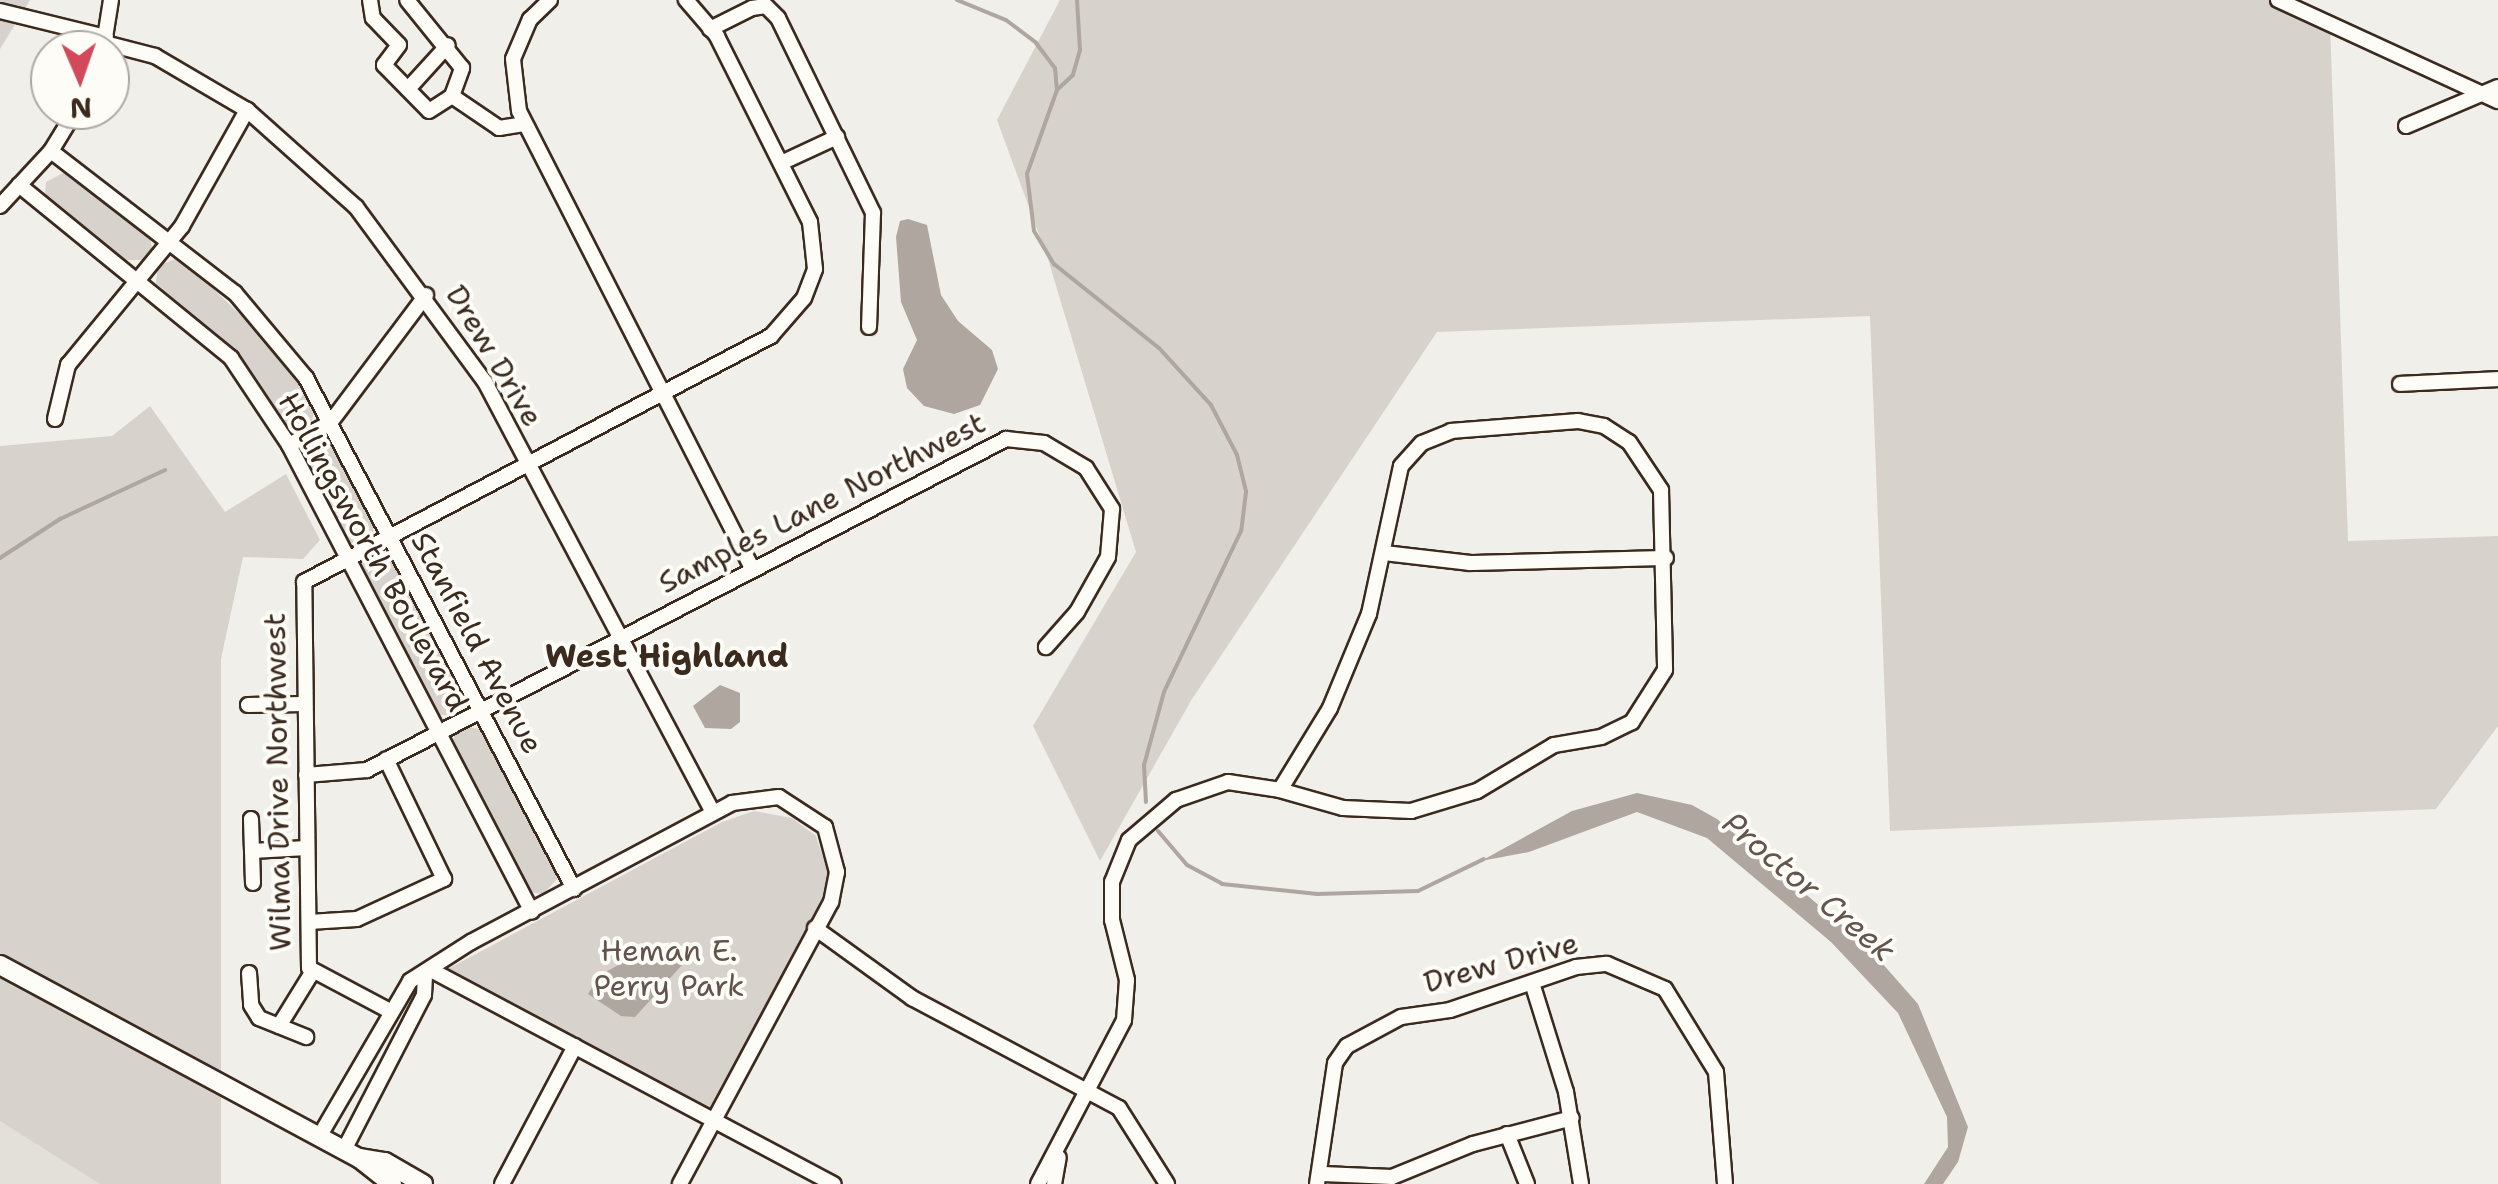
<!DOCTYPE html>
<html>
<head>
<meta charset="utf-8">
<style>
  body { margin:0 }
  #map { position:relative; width:2498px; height:1184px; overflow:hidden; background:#f1efea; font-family:"Shantell Sans",sans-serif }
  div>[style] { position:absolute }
  .built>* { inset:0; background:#e3e0da }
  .green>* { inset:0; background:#d7d2cc }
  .water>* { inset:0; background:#aea69f }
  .stream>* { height:4px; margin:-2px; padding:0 2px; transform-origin:2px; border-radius:2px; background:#aea69f }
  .roads { filter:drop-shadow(2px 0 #3b2a1e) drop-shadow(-2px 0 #3b2a1e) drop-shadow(0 2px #3b2a1e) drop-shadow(0 -2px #3b2a1e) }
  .minor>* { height:14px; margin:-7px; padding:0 7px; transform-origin:7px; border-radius:7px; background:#fdfcf7 }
  .tertiary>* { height:18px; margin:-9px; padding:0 9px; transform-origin:9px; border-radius:9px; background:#fdfcf7 }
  span { translate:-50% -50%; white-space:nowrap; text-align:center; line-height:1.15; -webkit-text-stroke:8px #fdfcf7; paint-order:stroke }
  .street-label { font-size:30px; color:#3b2a1e }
  .park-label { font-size:30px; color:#62544a }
  .neighbourhood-label { font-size:32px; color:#3b2a1e; font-weight:700 }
  .water-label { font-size:32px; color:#63554b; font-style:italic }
  .north { position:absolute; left:30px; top:30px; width:100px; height:100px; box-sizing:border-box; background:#fdfcf7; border:2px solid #afa8a0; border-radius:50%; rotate:178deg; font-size:28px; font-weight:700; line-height:40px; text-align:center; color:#3b2a1e }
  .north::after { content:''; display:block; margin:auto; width:35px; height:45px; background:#d1495b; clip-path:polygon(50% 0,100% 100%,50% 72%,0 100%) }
</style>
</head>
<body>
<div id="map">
  <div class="built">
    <div style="clip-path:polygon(0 1121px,47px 1149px,100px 1184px,0 1184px)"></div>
  </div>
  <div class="green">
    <div style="clip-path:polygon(0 0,30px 0,0 49px)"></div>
    <div style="clip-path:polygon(1060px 0,2289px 0,2330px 23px,2348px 541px,2498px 536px,2498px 726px,2436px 809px,1890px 831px,1870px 316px,1437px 332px,1192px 699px,1100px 861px,1033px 726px,1136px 552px,1048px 259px,997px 120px)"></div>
    <div style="clip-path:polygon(67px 171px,149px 233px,152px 248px,144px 260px,123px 260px,45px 199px,46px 182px)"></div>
    <div style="clip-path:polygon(180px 257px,277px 350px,315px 408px,311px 424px,298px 431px,283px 425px,238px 360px,156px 283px,158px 266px)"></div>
    <div style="clip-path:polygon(150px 406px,225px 512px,286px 474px,320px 540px,303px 559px,243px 557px,221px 659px,221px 1184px,100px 1184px,0 1121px,0 446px,112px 436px)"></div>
    <div style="clip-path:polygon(315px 441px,333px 441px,374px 520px,373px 532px,361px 542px,347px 543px,302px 462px,304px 449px)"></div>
    <div style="clip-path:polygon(378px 552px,394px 558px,466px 695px,455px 715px,435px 715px,361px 572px,362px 561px)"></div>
    <div style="clip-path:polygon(468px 727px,484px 730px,560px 876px,543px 894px,529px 892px,452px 744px,455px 733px)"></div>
    <div style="clip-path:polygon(754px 811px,792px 818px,816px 836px,831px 881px,710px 1110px,444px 971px,722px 822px)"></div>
  </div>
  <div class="water">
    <div style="clip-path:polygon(908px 219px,927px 225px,941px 295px,958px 321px,992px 350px,998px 369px,980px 405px,954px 414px,924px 406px,907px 388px,903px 369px,917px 340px,901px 302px,896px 237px,900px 221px)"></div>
    <div style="clip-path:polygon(720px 685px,740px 693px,740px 722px,731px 729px,705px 728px,693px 706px)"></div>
    <div style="clip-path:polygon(1637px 793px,1692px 805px,1717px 819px,1867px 946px,1918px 1004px,1968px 1127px,1958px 1162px,1943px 1184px,1924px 1184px,1948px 1147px,1947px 1117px,1898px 1013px,1831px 942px,1707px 838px,1637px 812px,1529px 852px,1481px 861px,1572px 811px)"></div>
    <div style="clip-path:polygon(658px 944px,682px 953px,682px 965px,635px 1017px,621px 1016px,588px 994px,600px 975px)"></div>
  </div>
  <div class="stream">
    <div style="left:957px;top:0;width:53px;rotate:22.2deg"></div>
    <div style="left:1006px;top:20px;width:38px;rotate:37deg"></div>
    <div style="left:1036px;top:43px;width:31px;rotate:53deg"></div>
    <div style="left:1055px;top:68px;width:22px;rotate:85deg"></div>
    <div style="left:1077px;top:0;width:50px;rotate:86.6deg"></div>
    <div style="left:1080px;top:50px;width:26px;rotate:106deg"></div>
    <div style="left:1073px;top:75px;width:22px;rotate:137deg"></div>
    <div style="left:1057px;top:90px;width:89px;rotate:109.7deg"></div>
    <div style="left:1027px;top:174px;width:57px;rotate:83deg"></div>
    <div style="left:1034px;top:231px;width:39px;rotate:59deg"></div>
    <div style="left:1054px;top:264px;width:134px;rotate:38.7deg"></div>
    <div style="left:1159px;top:348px;width:77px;rotate:47.6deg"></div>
    <div style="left:1211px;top:405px;width:56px;rotate:62.5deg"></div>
    <div style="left:1237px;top:455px;width:38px;rotate:76deg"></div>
    <div style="left:1246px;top:492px;width:39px;rotate:97deg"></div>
    <div style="left:1241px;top:531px;width:178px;rotate:115.6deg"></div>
    <div style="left:1164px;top:692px;width:76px;rotate:105.3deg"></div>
    <div style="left:1144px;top:765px;width:37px;rotate:87deg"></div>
    <div style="left:0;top:558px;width:72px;rotate:-33deg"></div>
    <div style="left:60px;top:519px;width:116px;rotate:-25deg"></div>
    <div style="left:1158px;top:831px;width:45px;rotate:49.5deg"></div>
    <div style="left:1187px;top:865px;width:40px;rotate:28deg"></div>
    <div style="left:1222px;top:884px;width:96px;rotate:6deg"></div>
    <div style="left:1317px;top:894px;width:101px;rotate:-1.7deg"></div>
    <div style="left:1418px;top:891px;width:73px;rotate:-25.9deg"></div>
  </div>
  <div class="roads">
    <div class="minor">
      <div style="left:370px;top:0;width:18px;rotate:81deg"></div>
      <div style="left:373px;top:18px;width:37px;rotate:46deg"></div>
      <div style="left:399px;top:45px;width:25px;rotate:127deg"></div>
      <div style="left:384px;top:65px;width:64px;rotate:45.6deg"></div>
      <div style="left:429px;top:111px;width:27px;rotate:-33deg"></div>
      <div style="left:452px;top:96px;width:30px;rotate:-70deg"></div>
      <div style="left:462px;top:68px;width:87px;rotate:-129deg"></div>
      <div style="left:550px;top:0;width:28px;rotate:136deg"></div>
      <div style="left:530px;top:19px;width:43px;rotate:113deg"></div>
      <div style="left:513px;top:59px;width:52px;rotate:83.4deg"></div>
      <div style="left:519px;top:111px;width:513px;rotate:62.99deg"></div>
      <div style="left:2278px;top:0;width:242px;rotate:24.7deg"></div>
      <div style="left:0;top:11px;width:109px;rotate:13.8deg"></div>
      <div style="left:710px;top:29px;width:47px;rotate:-26.6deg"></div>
      <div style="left:752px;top:8px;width:14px;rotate:-8deg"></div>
      <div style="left:766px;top:6px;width:17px;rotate:45deg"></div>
      <div style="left:778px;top:18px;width:217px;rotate:64deg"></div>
      <div style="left:873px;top:213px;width:114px;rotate:92deg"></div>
      <div style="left:105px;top:43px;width:52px;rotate:14.6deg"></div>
      <div style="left:155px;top:56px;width:107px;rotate:30.4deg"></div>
      <div style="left:247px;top:110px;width:146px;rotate:41.7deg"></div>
      <div style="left:356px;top:207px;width:217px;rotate:53.6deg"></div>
      <div style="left:485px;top:382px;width:487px;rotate:62.1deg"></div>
      <div style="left:104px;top:44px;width:45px;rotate:-81deg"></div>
      <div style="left:408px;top:89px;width:59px;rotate:-47.7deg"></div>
      <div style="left:452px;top:96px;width:57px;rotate:34.2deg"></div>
      <div style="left:499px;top:128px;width:25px;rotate:-9deg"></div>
      <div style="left:2406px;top:126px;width:100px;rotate:-23deg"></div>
      <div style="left:51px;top:151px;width:232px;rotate:37.7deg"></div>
      <div style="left:235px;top:293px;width:111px;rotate:50.1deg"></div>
      <div style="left:306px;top:378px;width:577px;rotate:62.32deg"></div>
      <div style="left:781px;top:163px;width:62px;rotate:-24.9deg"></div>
      <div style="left:19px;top:185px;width:274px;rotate:39.2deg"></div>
      <div style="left:231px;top:358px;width:105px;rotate:56.3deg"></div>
      <div style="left:289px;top:445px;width:526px;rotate:62.51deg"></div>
      <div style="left:0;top:206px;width:75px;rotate:-47.2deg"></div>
      <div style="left:51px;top:151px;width:48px;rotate:-58.6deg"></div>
      <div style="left:2400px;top:384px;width:98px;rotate:-2.9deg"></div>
      <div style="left:55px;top:419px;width:56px;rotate:-76.5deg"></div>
      <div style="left:68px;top:365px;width:180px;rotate:-50.6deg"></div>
      <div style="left:182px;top:226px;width:133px;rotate:-60.7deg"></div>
      <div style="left:1578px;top:421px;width:26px;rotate:11deg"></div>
      <div style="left:1604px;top:426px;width:30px;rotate:33deg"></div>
      <div style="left:1629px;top:442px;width:58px;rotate:56.3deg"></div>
      <div style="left:1661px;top:490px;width:180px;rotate:88.7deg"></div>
      <div style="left:1665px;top:670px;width:62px;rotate:122.4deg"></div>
      <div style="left:1632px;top:722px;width:34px;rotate:154deg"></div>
      <div style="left:1601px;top:737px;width:48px;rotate:170.3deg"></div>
      <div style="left:1554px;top:745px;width:90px;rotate:149.1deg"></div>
      <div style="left:1477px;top:791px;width:69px;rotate:163.1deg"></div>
      <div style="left:1411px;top:811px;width:68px;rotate:-177.5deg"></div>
      <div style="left:1343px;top:808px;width:66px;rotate:-164.1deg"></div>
      <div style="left:1280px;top:790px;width:96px;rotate:-58.6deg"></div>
      <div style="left:1330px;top:708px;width:102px;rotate:-67.5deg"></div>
      <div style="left:1369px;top:614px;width:151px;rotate:-77.8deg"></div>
      <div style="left:1401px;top:466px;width:31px;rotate:-48deg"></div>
      <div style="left:1422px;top:443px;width:31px;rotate:-22deg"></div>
      <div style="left:1451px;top:431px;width:127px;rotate:-4.5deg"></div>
      <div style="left:289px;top:445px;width:47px;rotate:-28.2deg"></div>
      <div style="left:330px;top:423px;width:160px;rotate:-53.1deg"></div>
      <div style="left:1384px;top:553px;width:87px;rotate:6.6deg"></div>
      <div style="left:1470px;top:563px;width:196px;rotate:-1.5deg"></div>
      <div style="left:248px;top:705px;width:56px;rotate:-1deg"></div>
      <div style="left:306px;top:775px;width:61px;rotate:-4.7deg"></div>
      <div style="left:367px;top:770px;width:720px;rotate:-27.38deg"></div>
      <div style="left:1006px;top:439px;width:38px;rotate:6deg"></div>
      <div style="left:1044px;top:443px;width:49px;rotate:30.8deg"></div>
      <div style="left:1086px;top:468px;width:49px;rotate:57.6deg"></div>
      <div style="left:1112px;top:509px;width:48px;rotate:94.8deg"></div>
      <div style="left:1108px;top:557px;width:63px;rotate:119.4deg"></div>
      <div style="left:1077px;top:612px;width:47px;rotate:131.5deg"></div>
      <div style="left:251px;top:819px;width:64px;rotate:88.2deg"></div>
      <div style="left:252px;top:851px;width:55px;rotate:-3.1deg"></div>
      <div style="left:309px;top:922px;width:48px;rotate:-3.6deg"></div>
      <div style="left:357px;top:919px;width:96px;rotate:-24.7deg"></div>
      <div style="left:444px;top:879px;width:133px;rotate:-115.8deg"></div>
      <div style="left:815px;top:928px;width:120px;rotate:35.8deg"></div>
      <div style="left:912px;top:998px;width:234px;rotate:28deg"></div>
      <div style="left:1119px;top:1108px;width:90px;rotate:57.7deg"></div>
      <div style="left:431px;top:970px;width:456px;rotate:28deg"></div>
      <div style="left:249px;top:973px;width:32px;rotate:86deg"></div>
      <div style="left:251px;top:1005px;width:15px;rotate:58deg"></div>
      <div style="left:259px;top:1018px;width:51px;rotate:22deg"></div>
      <div style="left:1533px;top:986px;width:111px;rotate:72.7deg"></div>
      <div style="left:1566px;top:1092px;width:93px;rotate:80.7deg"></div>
      <div style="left:388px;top:1010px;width:89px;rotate:-152deg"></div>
      <div style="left:309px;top:968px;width:386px;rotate:-90.7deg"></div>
      <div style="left:304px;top:582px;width:528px;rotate:-27.78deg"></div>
      <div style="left:771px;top:336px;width:50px;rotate:-49deg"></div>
      <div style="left:804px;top:298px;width:31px;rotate:-69deg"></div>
      <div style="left:815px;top:269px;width:47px;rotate:-96.1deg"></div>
      <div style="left:810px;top:222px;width:208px;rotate:-116.6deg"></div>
      <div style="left:717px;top:36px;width:48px;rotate:-130.7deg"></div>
      <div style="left:279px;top:1026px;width:65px;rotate:-58.3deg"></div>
      <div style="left:1507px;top:1134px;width:54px;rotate:68.2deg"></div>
      <div style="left:319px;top:1137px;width:181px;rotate:-59.7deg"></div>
      <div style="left:410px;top:981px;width:72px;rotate:-32.6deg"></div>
      <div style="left:471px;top:942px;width:296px;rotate:-28deg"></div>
      <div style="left:732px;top:803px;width:47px;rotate:-7.3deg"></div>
      <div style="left:779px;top:797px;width:55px;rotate:33.1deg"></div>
      <div style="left:825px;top:827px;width:47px;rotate:75.1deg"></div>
      <div style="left:837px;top:872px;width:31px;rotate:101deg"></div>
      <div style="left:831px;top:902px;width:320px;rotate:118.2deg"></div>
      <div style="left:344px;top:1150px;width:174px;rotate:-62.7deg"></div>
      <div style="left:424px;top:995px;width:17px;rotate:-87deg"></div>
      <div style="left:1323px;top:1174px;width:69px;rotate:2.5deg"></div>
      <div style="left:1392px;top:1177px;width:87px;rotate:-22.2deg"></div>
      <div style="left:1473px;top:1144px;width:102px;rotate:-14.7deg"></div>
      <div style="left:502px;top:1184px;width:156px;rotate:-62.1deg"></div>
      <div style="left:1038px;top:1184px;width:185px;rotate:-62.3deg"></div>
      <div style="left:1124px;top:1020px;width:40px;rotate:-85.7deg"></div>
      <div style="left:1127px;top:980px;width:62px;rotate:-104deg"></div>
      <div style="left:1112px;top:920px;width:38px;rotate:-90deg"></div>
      <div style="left:1112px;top:882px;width:45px;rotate:-68deg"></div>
      <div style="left:1129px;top:840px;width:62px;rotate:-40.4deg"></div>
      <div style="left:1176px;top:800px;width:55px;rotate:-19.1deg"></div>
      <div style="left:1228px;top:782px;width:53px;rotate:8.7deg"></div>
      <div style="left:1054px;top:1184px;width:27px;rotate:-80deg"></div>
      <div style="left:1317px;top:1184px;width:122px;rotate:-81.5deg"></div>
      <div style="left:1335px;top:1063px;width:21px;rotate:-55deg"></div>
      <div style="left:1347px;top:1046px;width:61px;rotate:-28.2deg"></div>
      <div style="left:1401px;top:1017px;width:49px;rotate:-8.1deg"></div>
      <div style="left:1450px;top:1010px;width:133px;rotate:-18.8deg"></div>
      <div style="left:1576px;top:967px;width:31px;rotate:-6deg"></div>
      <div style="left:1607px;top:964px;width:63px;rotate:23.3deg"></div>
      <div style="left:1665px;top:989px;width:97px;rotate:58.4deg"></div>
      <div style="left:1716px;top:1072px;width:112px;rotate:85.4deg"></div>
    </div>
    <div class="tertiary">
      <div style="left:0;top:965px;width:408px;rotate:28.3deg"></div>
      <div style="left:359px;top:1158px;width:42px;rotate:38.2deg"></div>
      <div style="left:359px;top:1158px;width:26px;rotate:9deg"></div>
      <div style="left:385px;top:1162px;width:44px;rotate:30.1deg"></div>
    </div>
  </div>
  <div class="street-label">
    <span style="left:494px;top:356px;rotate:59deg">Drew Drive</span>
    <span style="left:822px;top:503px;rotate:-27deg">Samples Lane Northwest</span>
    <span style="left:373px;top:552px;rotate:61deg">Hollingsworth Boulevard</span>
    <span style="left:477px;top:643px;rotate:62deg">Stanfield Avenue</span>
    <span style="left:278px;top:782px;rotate:-91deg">Wilma Drive Northwest</span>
    <span style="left:1501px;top:963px;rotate:-15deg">Drew Drive</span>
  </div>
  <div class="park-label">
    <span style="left:669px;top:968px">Heman E.<br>Perry Park</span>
  </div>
  <div class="neighbourhood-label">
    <span style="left:667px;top:656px">West Highland</span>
  </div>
  <div class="water-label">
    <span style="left:1809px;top:887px;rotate:40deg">Proctor Creek</span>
  </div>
  <div class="north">N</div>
</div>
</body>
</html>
